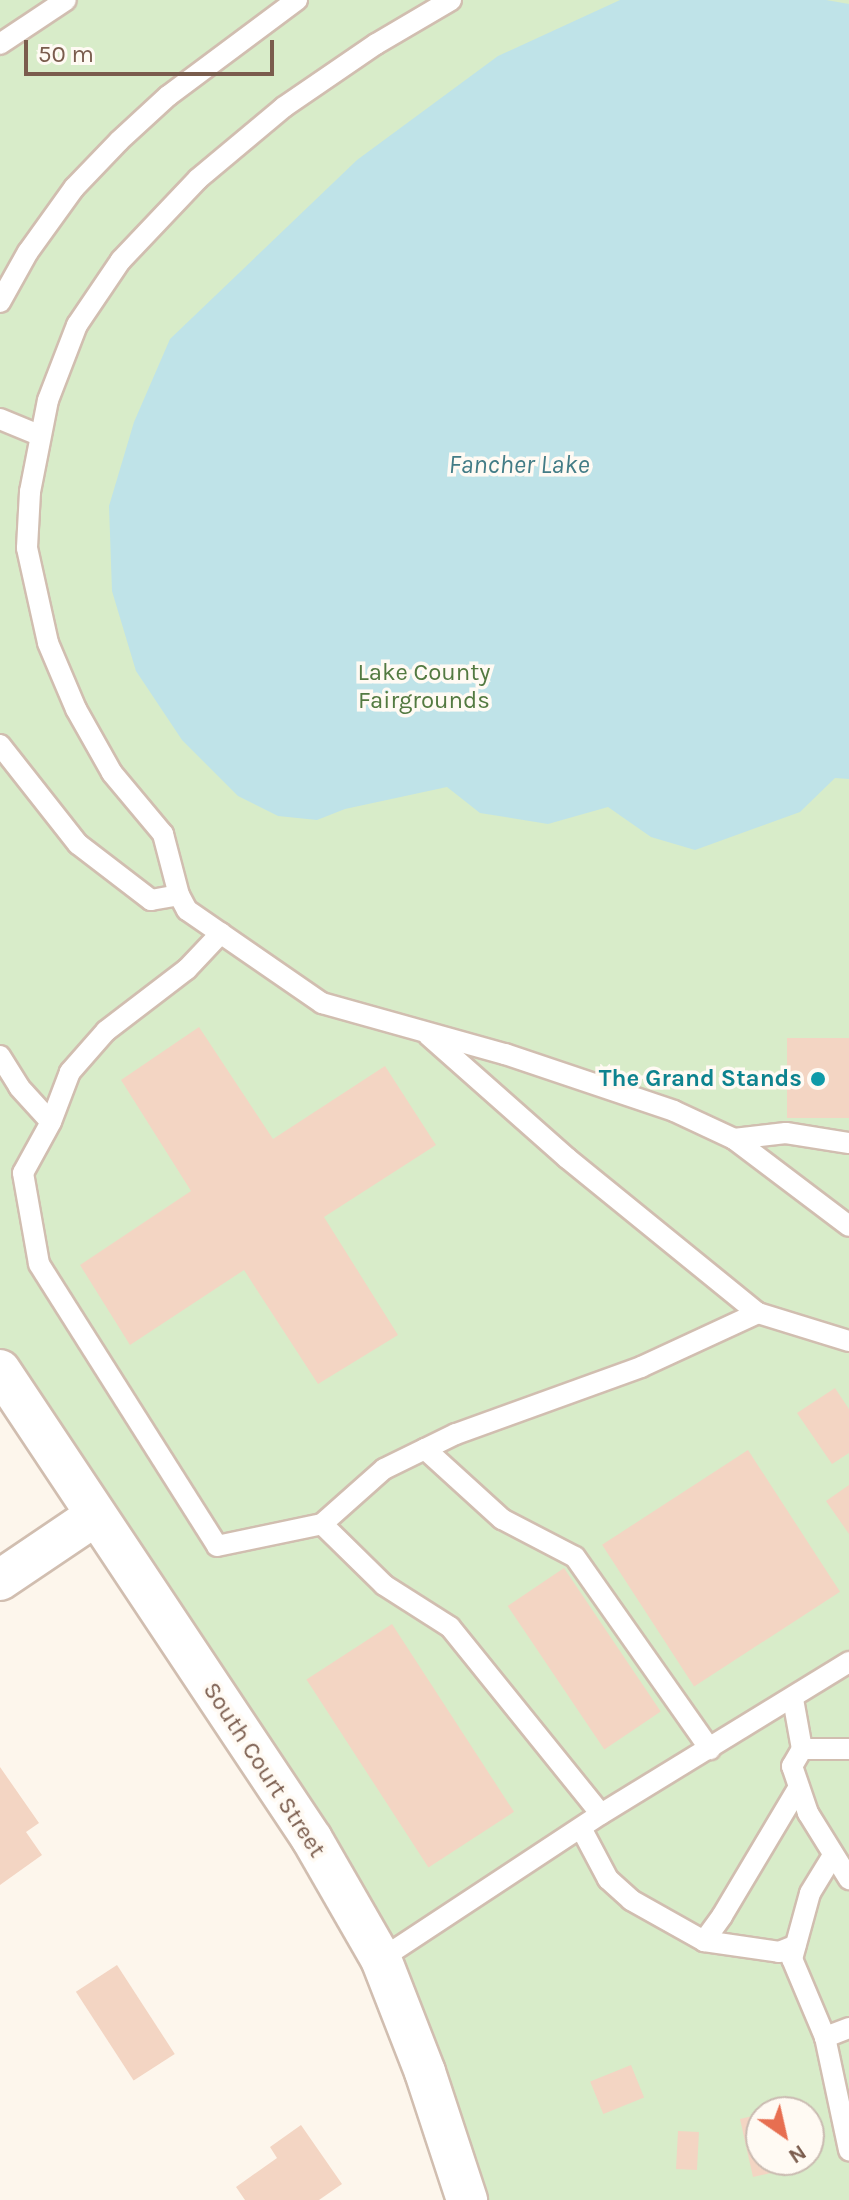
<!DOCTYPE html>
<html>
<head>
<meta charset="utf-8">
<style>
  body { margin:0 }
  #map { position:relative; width:849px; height:2200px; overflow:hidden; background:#fdf6ec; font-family:Karla,sans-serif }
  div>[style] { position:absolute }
  .green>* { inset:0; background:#d8ecc9 }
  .water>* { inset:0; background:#bfe3e8 }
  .building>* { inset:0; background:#f3d5c3; transform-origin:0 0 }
  .roads { filter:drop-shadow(2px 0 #d1beb0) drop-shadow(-2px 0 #d1beb0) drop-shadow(0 2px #d1beb0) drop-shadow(0 -2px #d1beb0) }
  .lane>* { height:20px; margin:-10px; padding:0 10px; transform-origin:10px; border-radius:10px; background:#fff }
  .street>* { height:40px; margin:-20px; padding:0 20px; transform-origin:20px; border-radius:20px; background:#fff }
  .dots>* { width:22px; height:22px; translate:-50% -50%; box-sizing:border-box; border:4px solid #fffaf3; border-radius:50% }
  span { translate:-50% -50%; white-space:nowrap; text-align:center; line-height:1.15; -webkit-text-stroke:7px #fffaf3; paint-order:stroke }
  .park-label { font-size:24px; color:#537a41 }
  .culture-label { font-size:24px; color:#0d838f; font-weight:700 }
  .right { translate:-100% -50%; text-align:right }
  .street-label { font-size:24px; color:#7a5c4d }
  .water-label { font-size:26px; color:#437c86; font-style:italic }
  .north { position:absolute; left:745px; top:2096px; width:80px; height:80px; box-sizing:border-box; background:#fffaf3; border:2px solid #cabbb1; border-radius:50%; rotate:146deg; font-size:22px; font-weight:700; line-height:32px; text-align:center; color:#7a5c4d }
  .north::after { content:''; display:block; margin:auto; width:28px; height:36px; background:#e76f51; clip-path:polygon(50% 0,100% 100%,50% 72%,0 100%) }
  .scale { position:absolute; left:24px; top:40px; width:250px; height:36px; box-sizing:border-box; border:4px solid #7a5c4d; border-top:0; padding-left:10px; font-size:24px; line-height:28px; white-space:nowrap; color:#7a5c4d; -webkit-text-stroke:6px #fffaf3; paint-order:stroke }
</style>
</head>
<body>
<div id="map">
  <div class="green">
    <div style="clip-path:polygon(evenodd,0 0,849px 0,849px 2200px,466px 2200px,381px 1973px,0 1373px,0 0,761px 2112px,809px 2112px,809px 2160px,761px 2160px,761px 2112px)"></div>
  </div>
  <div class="water">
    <div style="clip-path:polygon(620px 0,826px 0,849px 4px,849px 779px,835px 778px,800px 812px,695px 850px,651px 837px,608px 807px,548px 824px,480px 813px,447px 787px,345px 809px,317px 820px,278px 816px,238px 796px,182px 740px,136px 671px,112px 591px,109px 506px,134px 422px,170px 339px,357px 160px,498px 56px)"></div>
  </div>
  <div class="building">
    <div style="clip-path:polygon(199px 1027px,273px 1139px,385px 1066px,436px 1145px,324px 1217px,398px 1335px,318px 1384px,244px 1270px,130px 1345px,80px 1265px,191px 1191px,121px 1080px)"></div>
    <div style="left:849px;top:1038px;width:80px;height:62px;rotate:90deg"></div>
    <div style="clip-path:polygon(835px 1388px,849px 1409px,849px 1453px,832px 1464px,797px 1413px)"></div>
    <div style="left:748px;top:1450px;width:169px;height:174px;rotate:57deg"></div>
    <div style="clip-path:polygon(849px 1485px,849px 1534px,826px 1501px)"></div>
    <div style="left:564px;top:1568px;width:173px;height:68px;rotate:56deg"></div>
    <div style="left:392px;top:1624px;width:224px;height:102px;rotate:57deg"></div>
    <div style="clip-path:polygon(0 1767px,39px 1823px,26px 1832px,42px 1855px,0 1885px)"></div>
    <div style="left:117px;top:1965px;width:106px;height:49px;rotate:57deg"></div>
    <div style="left:631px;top:2065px;width:35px;height:44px;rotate:68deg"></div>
    <div style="clip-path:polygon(761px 2114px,761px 2160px,796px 2160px,798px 2167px,753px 2177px,740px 2119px)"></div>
    <div style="clip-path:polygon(301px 2125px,342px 2184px,319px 2200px,245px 2200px,236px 2187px,277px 2158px,270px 2147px)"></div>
    <div style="left:678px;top:2131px;width:21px;height:38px;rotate:3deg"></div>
  </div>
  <div class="roads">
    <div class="lane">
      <div style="left:451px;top:0;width:87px;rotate:149.6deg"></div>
      <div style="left:376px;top:44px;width:112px;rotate:145.6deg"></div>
      <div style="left:284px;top:107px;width:112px;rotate:140.1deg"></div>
      <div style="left:198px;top:179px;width:112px;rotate:133.5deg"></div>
      <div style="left:121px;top:260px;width:78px;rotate:124.1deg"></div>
      <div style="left:77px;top:325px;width:80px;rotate:111.1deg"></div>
      <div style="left:48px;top:400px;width:94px;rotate:101.1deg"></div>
      <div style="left:30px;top:492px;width:56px;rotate:93.1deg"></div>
      <div style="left:27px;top:548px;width:97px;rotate:77.5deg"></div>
      <div style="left:48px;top:643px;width:72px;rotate:67deg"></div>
      <div style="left:76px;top:709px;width:73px;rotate:60.6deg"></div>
      <div style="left:112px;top:773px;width:80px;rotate:50.1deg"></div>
      <div style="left:163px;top:834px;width:63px;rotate:75.3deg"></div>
      <div style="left:179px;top:895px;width:17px;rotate:62deg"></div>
      <div style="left:187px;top:910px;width:164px;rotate:34.6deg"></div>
      <div style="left:322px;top:1003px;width:190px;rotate:15.6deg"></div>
      <div style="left:505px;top:1054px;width:178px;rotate:18.6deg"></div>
      <div style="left:674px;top:1111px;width:66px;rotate:25deg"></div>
      <div style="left:734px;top:1139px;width:144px;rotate:37.1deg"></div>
      <div style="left:0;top:44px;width:79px;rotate:-33.7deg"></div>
      <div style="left:0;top:302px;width:57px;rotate:-60.8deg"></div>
      <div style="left:28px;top:252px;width:79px;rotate:-54.3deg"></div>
      <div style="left:74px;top:188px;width:65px;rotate:-46.2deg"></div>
      <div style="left:119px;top:141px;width:67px;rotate:-42.6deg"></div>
      <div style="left:168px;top:96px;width:161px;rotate:-36.7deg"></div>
      <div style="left:0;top:419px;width:42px;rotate:22.3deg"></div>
      <div style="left:0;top:745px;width:126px;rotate:51.8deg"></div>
      <div style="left:78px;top:844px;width:92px;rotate:37.5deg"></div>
      <div style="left:151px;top:900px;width:28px;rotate:-10deg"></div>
      <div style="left:221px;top:933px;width:50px;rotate:133.4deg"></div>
      <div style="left:187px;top:969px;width:102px;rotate:142.6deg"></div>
      <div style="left:106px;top:1031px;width:55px;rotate:131.3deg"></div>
      <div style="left:70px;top:1072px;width:53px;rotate:110.8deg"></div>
      <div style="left:51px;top:1122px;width:58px;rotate:118.8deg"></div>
      <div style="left:23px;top:1173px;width:92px;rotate:80deg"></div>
      <div style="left:39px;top:1264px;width:333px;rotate:57.7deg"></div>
      <div style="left:217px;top:1546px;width:107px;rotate:-11.8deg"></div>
      <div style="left:322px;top:1524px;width:87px;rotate:44.5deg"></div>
      <div style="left:384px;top:1585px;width:78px;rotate:32.5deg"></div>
      <div style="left:450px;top:1627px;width:240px;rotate:51.1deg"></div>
      <div style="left:428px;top:1035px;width:186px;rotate:41.5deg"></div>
      <div style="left:567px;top:1158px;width:246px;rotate:39.1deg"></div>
      <div style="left:0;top:1056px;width:36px;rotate:58deg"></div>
      <div style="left:19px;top:1087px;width:47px;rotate:47.6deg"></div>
      <div style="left:734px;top:1139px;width:52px;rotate:-6.6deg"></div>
      <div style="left:786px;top:1133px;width:64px;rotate:9deg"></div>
      <div style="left:425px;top:1449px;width:104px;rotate:42.3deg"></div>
      <div style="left:502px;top:1519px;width:82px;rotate:27.5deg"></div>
      <div style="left:575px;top:1557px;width:235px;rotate:54.9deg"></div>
      <div style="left:322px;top:1524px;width:83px;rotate:-41.6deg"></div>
      <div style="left:384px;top:1469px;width:46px;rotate:-26deg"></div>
      <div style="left:425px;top:1449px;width:34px;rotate:-26deg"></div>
      <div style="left:456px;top:1434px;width:197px;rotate:-19.9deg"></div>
      <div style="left:641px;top:1367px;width:129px;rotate:-24.8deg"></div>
      <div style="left:758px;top:1313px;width:95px;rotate:17.1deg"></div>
      <div style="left:793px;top:1699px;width:51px;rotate:79.8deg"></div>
      <div style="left:802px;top:1749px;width:20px;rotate:120deg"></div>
      <div style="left:792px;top:1766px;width:50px;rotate:71.2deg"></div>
      <div style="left:808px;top:1813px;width:78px;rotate:58.2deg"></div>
      <div style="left:802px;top:1749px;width:47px"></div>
      <div style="left:581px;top:1828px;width:58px;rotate:62.1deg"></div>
      <div style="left:608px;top:1879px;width:31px;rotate:42deg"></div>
      <div style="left:631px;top:1900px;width:84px;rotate:29.3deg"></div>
      <div style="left:704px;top:1941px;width:76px;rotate:8.3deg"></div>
      <div style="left:779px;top:1952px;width:18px;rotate:-22deg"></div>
      <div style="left:704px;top:1941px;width:31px;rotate:-54deg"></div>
      <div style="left:722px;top:1916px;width:150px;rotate:-59.2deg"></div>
      <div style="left:381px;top:1959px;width:263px;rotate:-33.4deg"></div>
      <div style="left:601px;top:1814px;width:291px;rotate:-31.5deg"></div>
      <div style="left:849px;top:2028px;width:26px;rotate:159deg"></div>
      <div style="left:825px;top:2037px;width:116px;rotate:78deg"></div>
      <div style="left:825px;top:2037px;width:85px;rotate:-112.9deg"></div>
      <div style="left:792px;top:1959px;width:68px;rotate:-74.7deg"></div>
      <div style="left:810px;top:1893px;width:42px;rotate:-58.6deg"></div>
    </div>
    <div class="street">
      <div style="left:0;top:1370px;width:563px;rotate:56.37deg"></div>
      <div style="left:312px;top:1839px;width:138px;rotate:60.1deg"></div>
      <div style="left:381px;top:1959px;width:121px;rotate:68.7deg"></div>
      <div style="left:425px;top:2072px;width:135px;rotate:71.8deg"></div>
      <div style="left:0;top:1580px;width:115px;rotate:-34deg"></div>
    </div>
  </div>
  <div class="dots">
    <div style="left:818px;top:1079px;background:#0f9aa8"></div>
  </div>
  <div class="park-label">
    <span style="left:424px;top:687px">Lake County<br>Fairgrounds</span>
  </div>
  <div class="culture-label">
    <span class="right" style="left:802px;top:1079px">The Grand Stands</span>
  </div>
  <div class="street-label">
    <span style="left:264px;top:1770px;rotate:57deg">South Court Street</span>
  </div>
  <div class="water-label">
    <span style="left:519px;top:465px">Fancher Lake</span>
  </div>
  <div class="north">N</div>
  <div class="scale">50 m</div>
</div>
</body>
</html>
